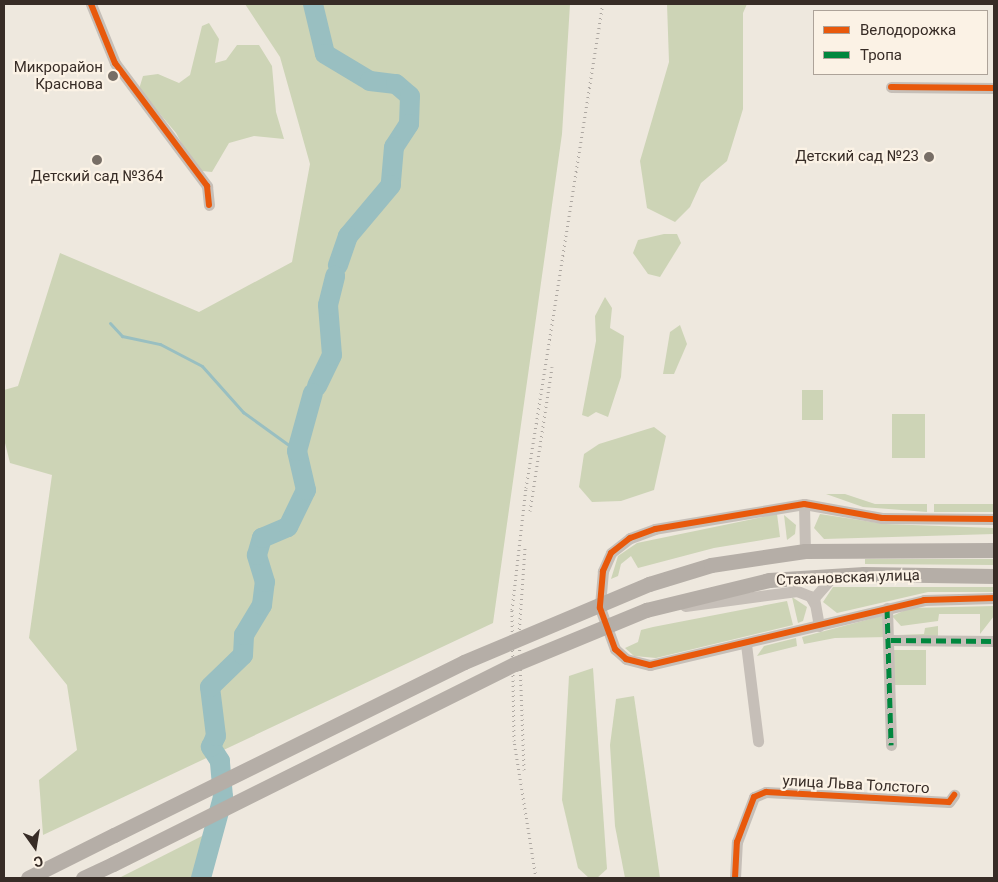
<!DOCTYPE html>
<html>
<head>
<meta charset="utf-8">
<style>
  body { margin:0 }
  #map { position:relative; width:998px; height:882px; overflow:hidden; background:#eee8de; font-family:Roboto,sans-serif }
  div>[style] { position:absolute }
  .green>* { inset:0; background:#cdd4b6; transform-origin:0 0 }
  .stream>* { height:3px; margin:-1.5px; padding:0 1.5px; transform-origin:1.5px; border-radius:1.5px; background:#99bfc1 }
  .river>* { height:20px; margin:-10px; padding:0 10px; transform-origin:10px; border-radius:10px; background:#99bfc1 }
  .minor>* { height:11px; margin:-5.5px; padding:0 5.5px; transform-origin:5.5px; border-radius:5.5px; background:#c6bfb8 }
  .major>* { height:15px; margin:-7.5px; padding:0 7.5px; transform-origin:7.5px; border-radius:7.5px; background:#b5aea7 }
  .rail>* { height:3px; margin-top:-1.5px; transform-origin:0; background:repeating-linear-gradient(90deg,#aea8a2 0 1px,transparent 0 5px) }
  .major-bridge>* { height:15px; margin:-7.5px; padding:0 7.5px; transform-origin:7.5px; border-radius:7.5px; background:#b5aea7 }
  .quiet>* { height:5px; margin-top:-2.5px; transform-origin:0; background:repeating-linear-gradient(90deg,#00873e 0 10px,transparent 0 15px) }
  .cycleway>* { height:6px; margin:-3px; padding:0 3px; transform-origin:3px; border-radius:3px; background:#e8590c }
  .dots>* { width:14px; height:14px; translate:-50% -50%; box-sizing:border-box; border:2px solid #fbf2e5; border-radius:50% }
  span { translate:-50% -50%; white-space:nowrap; text-align:center; line-height:1.15; -webkit-text-stroke:4.5px #fbf2e5; paint-order:stroke }
  .poi-label { font-size:15px; color:#372c26 }
  .right { translate:-100% -50%; text-align:right }
  .street-label { font-size:15px; color:#372c26 }
  .frame { position:absolute; inset:0; border:5px solid #372c26; pointer-events:none }
  .legend { position:absolute; left:813px; top:10px; width:175px; height:65px; box-sizing:border-box; background:#fbf2e5; border:1px solid #ada399; margin:0; padding:6px 9px; list-style:none; font-size:15px; color:#372c26 }
  .legend li { display:flex; align-items:center; gap:10px; height:25px }
  .legend b { width:25px; border:1px solid #ada399 }
  .north { position:absolute; left:10px; top:822px; width:50px; height:50px; -webkit-text-stroke:4px #fbf2e5; paint-order:stroke; rotate:167deg; font-size:14px; font-weight:700; line-height:20px; text-align:center; color:#372c26 }
  .north::after { content:''; display:block; margin:auto; width:18px; height:22px; background:#372c26; clip-path:polygon(50% 0,100% 100%,50% 72%,0 100%) }
</style>
</head>
<body>
<div id="map">
  <div class="green">
    <div style="clip-path:polygon(245px 4px,570px 4px,562px 134px,493px 623px,43px 835px,39px 780px,77px 750px,67px 685px,29px 638px,52px 475px,10px 463px,4px 439px,4px 390px,18px 386px,60px 253px,199px 312px,292px 262px,310px 164px,280px 57px)"></div>
    <div style="clip-path:polygon(667px 4px,747px 4px,743px 13px,743px 109px,732px 145px,727px 161px,701px 183px,690px 207px,675px 222px,647px 208px,640px 161px,669px 62px)"></div>
    <div style="clip-path:polygon(209px 23px,219px 39px,215px 63px,226px 60px,237px 45px,259px 45px,272px 66px,276px 112px,284px 139px,254px 136px,229px 143px,212px 172px,202px 171px,188px 155px,176px 133px,139px 89px,143px 76px,158px 74px,179px 83px,190px 75px,202px 26px)"></div>
    <div style="clip-path:polygon(664px 234px,677px 234px,681px 243px,660px 277px,648px 274px,633px 253px,638px 240px)"></div>
    <div style="clip-path:polygon(605px 297px,612px 308px,610px 328px,624px 336px,621px 377px,608px 417px,596px 412px,588px 417px,582px 415px,596px 341px,595px 316px)"></div>
    <div style="clip-path:polygon(680px 325px,687px 344px,674px 374px,663px 374px,670px 332px)"></div>
    <div style="left:802px;top:390px;width:21px;height:30px"></div>
    <div style="left:892px;top:414px;width:33px;height:44px"></div>
    <div style="clip-path:polygon(654px 427px,666px 436px,654px 490px,621px 501px,592px 502px,579px 487px,584px 454px,599px 444px)"></div>
    <div style="clip-path:polygon(826px 494px,845px 494px,875px 504px,927px 504px,927px 512px,863px 507px)"></div>
    <div style="left:934px;top:504px;width:60px;height:8px"></div>
    <div style="clip-path:polygon(777px 514px,780px 537px,714px 548px,638px 568px,631px 556px,621px 564px,618px 576px,611px 579px,618px 556px,637px 543px)"></div>
    <div style="clip-path:polygon(820px 514px,885px 524px,994px 528px,994px 534px,824px 539px,814px 528px)"></div>
    <div style="clip-path:polygon(784px 515px,796px 525px,795px 534px,787px 540px)"></div>
    <div style="clip-path:polygon(865px 559px,994px 559px,994px 565px,865px 564px)"></div>
    <div style="clip-path:polygon(833px 587px,994px 587px,994px 592px,928px 592px,837px 613px,823px 602px)"></div>
    <div style="clip-path:polygon(792px 597px,807px 607px,803px 621px,798px 623px)"></div>
    <div style="clip-path:polygon(787px 601px,793px 625px,656px 658px,634px 656px,625px 648px,638px 642px,641px 630px,653px 627px)"></div>
    <div style="clip-path:polygon(994px 606px,994px 616px,980px 634px,980px 614px,939px 614px,938px 621px,901px 626px,892px 616px,910px 608px)"></div>
    <div style="clip-path:polygon(885px 615px,889px 637px,835px 638px,804px 644px,802px 637px)"></div>
    <div style="clip-path:polygon(938px 626px,938px 639px,898px 635px,924px 634px,925px 628px)"></div>
    <div style="clip-path:polygon(796px 638px,797px 646px,757px 656px,764px 646px)"></div>
    <div style="left:893px;top:650px;width:33px;height:35px"></div>
    <div style="clip-path:polygon(593px 668px,607px 869px,597px 878px,589px 878px,578px 868px,562px 800px,569px 676px)"></div>
    <div style="clip-path:polygon(634px 696px,660px 878px,625px 878px,615px 826px,610px 745px,616px 699px)"></div>
    <div style="clip-path:polygon(212px 831px,206px 864px,198px 878px,119px 878px)"></div>
  </div>
  <div class="stream">
    <div style="left:110px;top:323px;width:18px;rotate:47deg"></div>
    <div style="left:122px;top:336px;width:39px;rotate:12deg"></div>
    <div style="left:160px;top:344px;width:47px;rotate:27.6deg"></div>
    <div style="left:202px;top:366px;width:62px;rotate:48.3deg"></div>
    <div style="left:243px;top:412px;width:67px;rotate:35.8deg"></div>
  </div>
  <div class="river">
    <div style="left:313px;top:4px;width:51px;rotate:76.5deg"></div>
    <div style="left:325px;top:54px;width:52px;rotate:31deg"></div>
    <div style="left:370px;top:81px;width:26px;rotate:7deg"></div>
    <div style="left:396px;top:84px;width:18px;rotate:41deg"></div>
    <div style="left:410px;top:96px;width:28px;rotate:92deg"></div>
    <div style="left:409px;top:124px;width:27px;rotate:123deg"></div>
    <div style="left:394px;top:147px;width:38px;rotate:95deg"></div>
    <div style="left:391px;top:185px;width:67px;rotate:130.1deg"></div>
    <div style="left:348px;top:236px;width:31px;rotate:109deg"></div>
    <div style="left:317px;top:386px;width:34px;rotate:-64deg"></div>
    <div style="left:332px;top:355px;width:50px;rotate:-94.6deg"></div>
    <div style="left:328px;top:305px;width:30px;rotate:-76deg"></div>
    <div style="left:201px;top:878px;width:84px;rotate:-74.8deg"></div>
    <div style="left:223px;top:797px;width:36px;rotate:-95deg"></div>
    <div style="left:220px;top:761px;width:17px;rotate:-123deg"></div>
    <div style="left:211px;top:747px;width:12px;rotate:-66deg"></div>
    <div style="left:216px;top:736px;width:49px;rotate:-97deg"></div>
    <div style="left:210px;top:687px;width:46px;rotate:-44.1deg"></div>
    <div style="left:243px;top:655px;width:20px;rotate:-87deg"></div>
    <div style="left:244px;top:635px;width:35px;rotate:-59deg"></div>
    <div style="left:262px;top:605px;width:23px;rotate:-83deg"></div>
    <div style="left:265px;top:582px;width:28px;rotate:-107deg"></div>
    <div style="left:257px;top:555px;width:18px;rotate:-74deg"></div>
    <div style="left:262px;top:538px;width:28px;rotate:-23deg"></div>
    <div style="left:288px;top:527px;width:41px;rotate:-64.1deg"></div>
    <div style="left:306px;top:490px;width:40px;rotate:-103deg"></div>
    <div style="left:297px;top:451px;width:60px;rotate:-74.6deg"></div>
  </div>
  <div class="minor">
    <div style="left:91px;top:4px;width:64px;rotate:67.9deg"></div>
    <div style="left:115px;top:63px;width:154px;rotate:53.2deg"></div>
    <div style="left:207px;top:186px;width:19px;rotate:84deg"></div>
    <div style="left:891px;top:87px;width:103px;rotate:0.6deg"></div>
    <div style="left:804px;top:504px;width:47px;rotate:88.8deg"></div>
    <div style="left:994px;top:519px;width:112px;rotate:-179.5deg"></div>
    <div style="left:882px;top:518px;width:79px;rotate:-169.8deg"></div>
    <div style="left:804px;top:504px;width:151px;rotate:170.5deg"></div>
    <div style="left:655px;top:529px;width:27px;rotate:160deg"></div>
    <div style="left:630px;top:538px;width:24px;rotate:142deg"></div>
    <div style="left:611px;top:553px;width:20px;rotate:114deg"></div>
    <div style="left:603px;top:571px;width:37px;rotate:95deg"></div>
    <div style="left:600px;top:608px;width:44px;rotate:69.9deg"></div>
    <div style="left:615px;top:649px;width:15px;rotate:42deg"></div>
    <div style="left:626px;top:659px;width:25px;rotate:14deg"></div>
    <div style="left:650px;top:665px;width:282px;rotate:-13.3deg"></div>
    <div style="left:924px;top:600px;width:70px;rotate:-1.6deg"></div>
    <div style="left:685px;top:606px;width:113px;rotate:-7.6deg"></div>
    <div style="left:797px;top:591px;width:14px;rotate:21deg"></div>
    <div style="left:810px;top:596px;width:8px;rotate:60deg"></div>
    <div style="left:887px;top:608px;width:137px;rotate:88.3deg"></div>
    <div style="left:819px;top:626px;width:28px;rotate:-100deg"></div>
    <div style="left:814px;top:598px;width:29px;rotate:-49deg"></div>
    <div style="left:891px;top:640px;width:103px;rotate:0.6deg"></div>
    <div style="left:746px;top:644px;width:98px;rotate:82.9deg"></div>
    <div style="left:735px;top:878px;width:36px;rotate:-87deg"></div>
    <div style="left:737px;top:842px;width:48px;rotate:-69.3deg"></div>
    <div style="left:754px;top:797px;width:13px;rotate:-23deg"></div>
    <div style="left:766px;top:792px;width:183px;rotate:3.1deg"></div>
    <div style="left:949px;top:802px;width:9px;rotate:-54deg"></div>
  </div>
  <div class="major">
    <div style="left:649px;top:584px;width:65px;rotate:-17deg"></div>
    <div style="left:711px;top:565px;width:95px;rotate:-8.5deg"></div>
    <div style="left:805px;top:551px;width:189px;rotate:-0.3deg"></div>
    <div style="left:646px;top:610px;width:127px;rotate:-13.7deg"></div>
    <div style="left:769px;top:580px;width:95px;rotate:-3.6deg"></div>
    <div style="left:864px;top:574px;width:130px;rotate:0.9deg"></div>
    <div style="left:28px;top:878px;width:96px;rotate:-26.6deg"></div>
    <div style="left:83px;top:878px;width:33px;rotate:-25deg"></div>
  </div>
  <div class="rail">
    <div style="left:530px;top:511px;width:146px;rotate:-81.3deg"></div>
    <div style="left:524px;top:770px;width:136px;rotate:-92.1deg"></div>
    <div style="left:519px;top:634px;width:86px;rotate:-86deg"></div>
    <div style="left:536px;top:878px;width:139px;rotate:-99.1deg"></div>
    <div style="left:514px;top:741px;width:131px;rotate:-90.9deg"></div>
    <div style="left:512px;top:610px;width:123px;rotate:-83.5deg"></div>
    <div style="left:526px;top:488px;width:490px;rotate:-81deg"></div>
  </div>
  <div class="major-bridge">
    <div style="left:114px;top:835px;width:390px;rotate:-26.3deg"></div>
    <div style="left:464px;top:662px;width:201px;rotate:-22.9deg"></div>
    <div style="left:113px;top:864px;width:449px;rotate:-26.5deg"></div>
    <div style="left:515px;top:664px;width:142px;rotate:-22.4deg"></div>
  </div>
  <div class="quiet">
    <div style="left:887px;top:608px;width:137px;rotate:88.3deg"></div>
    <div style="left:891px;top:640px;width:103px;rotate:0.6deg"></div>
  </div>
  <div class="cycleway">
    <div style="left:91px;top:4px;width:64px;rotate:67.9deg"></div>
    <div style="left:115px;top:63px;width:154px;rotate:53.2deg"></div>
    <div style="left:207px;top:186px;width:19px;rotate:84deg"></div>
    <div style="left:891px;top:87px;width:103px;rotate:0.6deg"></div>
    <div style="left:994px;top:519px;width:112px;rotate:-179.5deg"></div>
    <div style="left:882px;top:518px;width:79px;rotate:-169.8deg"></div>
    <div style="left:804px;top:504px;width:151px;rotate:170.5deg"></div>
    <div style="left:655px;top:529px;width:27px;rotate:160deg"></div>
    <div style="left:630px;top:538px;width:24px;rotate:142deg"></div>
    <div style="left:611px;top:553px;width:20px;rotate:114deg"></div>
    <div style="left:603px;top:571px;width:37px;rotate:95deg"></div>
    <div style="left:600px;top:608px;width:44px;rotate:69.9deg"></div>
    <div style="left:615px;top:649px;width:15px;rotate:42deg"></div>
    <div style="left:626px;top:659px;width:25px;rotate:14deg"></div>
    <div style="left:650px;top:665px;width:282px;rotate:-13.3deg"></div>
    <div style="left:924px;top:600px;width:70px;rotate:-1.6deg"></div>
    <div style="left:735px;top:878px;width:36px;rotate:-87deg"></div>
    <div style="left:737px;top:842px;width:48px;rotate:-69.3deg"></div>
    <div style="left:754px;top:797px;width:13px;rotate:-23deg"></div>
    <div style="left:766px;top:792px;width:183px;rotate:3.1deg"></div>
    <div style="left:949px;top:802px;width:9px;rotate:-54deg"></div>
  </div>
  <div class="dots">
    <div style="left:113px;top:76px;background:#776e66"></div>
    <div style="left:929px;top:157px;background:#776e66"></div>
    <div style="left:97px;top:160px;background:#776e66"></div>
  </div>
  <div class="poi-label">
    <span class="right" style="left:103px;top:76px">Микрорайон<br>Краснова</span>
    <span class="right" style="left:919px;top:157px">Детский сад №23</span>
    <span style="left:97px;top:177px">Детский сад №364</span>
  </div>
  <div class="street-label">
    <span style="left:848px;top:578px;rotate:-2deg">Стахановская улица</span>
    <span style="left:856px;top:785px;rotate:3deg">улица Льва Толстого</span>
  </div>
  <div class="frame"></div>
  <ul class="legend">
  <li><b style="height:6px;background:#e8590c"></b>Велодорожка</li>
  <li><b style="height:6px;background:#00873e"></b>Тропа</li>
  </ul>
  <div class="north">С</div>
</div>
</body>
</html>
